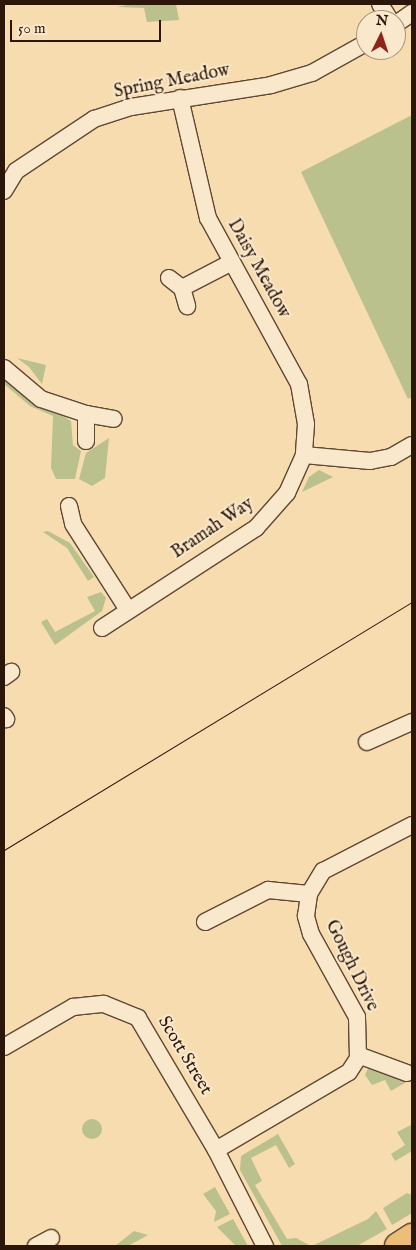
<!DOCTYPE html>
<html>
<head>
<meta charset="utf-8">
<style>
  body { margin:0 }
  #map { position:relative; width:416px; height:1250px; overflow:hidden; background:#f7dcb0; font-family:"IM FELL English",serif }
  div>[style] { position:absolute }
  .green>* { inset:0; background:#bbc18c }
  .round { border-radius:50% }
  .roads { filter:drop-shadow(1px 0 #5f4733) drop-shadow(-1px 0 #5f4733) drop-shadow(0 1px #5f4733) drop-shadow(0 -1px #5f4733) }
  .minor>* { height:16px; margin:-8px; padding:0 8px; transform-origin:8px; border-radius:8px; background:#fae8cc }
  .trunk>* { height:26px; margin:-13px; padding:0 13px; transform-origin:13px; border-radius:13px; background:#ecbe78 }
  .tram>* { height:1px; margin:-0.5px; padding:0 0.5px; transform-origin:0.5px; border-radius:0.5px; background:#2c1509 }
  span { translate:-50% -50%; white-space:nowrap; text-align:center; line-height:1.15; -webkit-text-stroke:4px #fae8cc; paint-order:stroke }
  .street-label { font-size:18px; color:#2c1509 }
  .frame { position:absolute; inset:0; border:5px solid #2c1509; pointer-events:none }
  .north { position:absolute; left:356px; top:10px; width:50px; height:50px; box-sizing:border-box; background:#fae8cc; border:1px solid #a8947e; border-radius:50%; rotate:4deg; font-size:14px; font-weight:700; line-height:20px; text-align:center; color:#2c1509 }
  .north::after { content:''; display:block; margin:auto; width:18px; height:22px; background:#8f2418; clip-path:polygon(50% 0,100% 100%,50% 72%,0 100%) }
  .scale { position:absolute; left:10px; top:20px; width:151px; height:22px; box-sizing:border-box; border:2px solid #2c1509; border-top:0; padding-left:6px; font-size:15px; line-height:18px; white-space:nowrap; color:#2c1509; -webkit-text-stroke:4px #fae8cc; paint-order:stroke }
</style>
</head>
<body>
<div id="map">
  <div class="green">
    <div style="clip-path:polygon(132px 4px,176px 4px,179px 20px,147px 22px,144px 8px,117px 7px)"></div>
    <div style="clip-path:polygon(412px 115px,412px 397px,408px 399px,301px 172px)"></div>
    <div style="clip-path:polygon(17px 358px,46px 365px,42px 384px,29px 367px)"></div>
    <div style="clip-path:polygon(4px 378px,71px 421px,73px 445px,81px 451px,75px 479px,56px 479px,51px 468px,53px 416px,30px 406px,4px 384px)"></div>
    <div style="clip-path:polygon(109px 438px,105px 478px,92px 486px,79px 479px,86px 453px)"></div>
    <div style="clip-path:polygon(319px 470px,333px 477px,302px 492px,309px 477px)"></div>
    <div style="clip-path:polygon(48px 531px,70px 543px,94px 577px,88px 581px,67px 548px,43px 532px)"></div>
    <div style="clip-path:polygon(101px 592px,106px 598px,102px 611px,55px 645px,41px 622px,47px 619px,55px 632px,95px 611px,87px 597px)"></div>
    <div style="clip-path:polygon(370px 1064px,410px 1080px,391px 1091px,385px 1080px,372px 1085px,365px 1075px)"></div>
    <div class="round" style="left:82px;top:1119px;width:20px;height:20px"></div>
    <div style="clip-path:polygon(411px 1125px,412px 1151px,395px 1161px,391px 1154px,405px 1145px,397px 1132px)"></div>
    <div style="clip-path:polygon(278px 1134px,295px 1164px,289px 1168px,276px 1145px,251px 1158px,262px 1181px,255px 1185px,287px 1239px,296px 1238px,311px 1246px,282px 1246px,240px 1170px,241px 1156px)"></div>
    <div style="clip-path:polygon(215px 1187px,230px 1214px,214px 1222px,216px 1211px,203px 1194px)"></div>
    <div style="clip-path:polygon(407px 1193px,412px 1195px,412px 1213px,392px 1225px,383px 1208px)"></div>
    <div style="clip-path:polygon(376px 1211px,387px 1229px,357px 1246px,312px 1246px,368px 1219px)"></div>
    <div style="clip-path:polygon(233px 1219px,248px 1246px,236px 1246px,217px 1227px)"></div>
    <div style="clip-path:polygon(134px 1231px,148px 1235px,128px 1246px,115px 1246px)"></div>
  </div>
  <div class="roads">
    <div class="minor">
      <div style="left:380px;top:4px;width:19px;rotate:58deg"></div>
      <div style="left:396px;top:24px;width:19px;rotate:-35deg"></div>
      <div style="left:180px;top:98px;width:123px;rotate:76.9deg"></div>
      <div style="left:208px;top:218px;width:189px;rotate:61.3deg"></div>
      <div style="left:299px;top:384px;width:41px;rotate:80.1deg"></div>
      <div style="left:306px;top:424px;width:31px;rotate:94deg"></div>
      <div style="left:4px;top:191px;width:23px;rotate:-59deg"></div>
      <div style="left:16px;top:171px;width:94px;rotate:-33.7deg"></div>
      <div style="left:94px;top:119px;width:39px;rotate:-18deg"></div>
      <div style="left:131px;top:107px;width:142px;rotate:-8.9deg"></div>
      <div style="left:271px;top:85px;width:43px;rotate:-16.3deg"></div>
      <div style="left:312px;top:73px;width:62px;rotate:-29.1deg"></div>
      <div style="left:169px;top:278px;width:16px;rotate:38deg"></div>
      <div style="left:182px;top:288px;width:54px;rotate:-27.5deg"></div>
      <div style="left:182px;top:288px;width:19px;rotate:74deg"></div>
      <div style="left:4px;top:368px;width:48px;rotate:40deg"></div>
      <div style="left:41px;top:399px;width:47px;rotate:18.4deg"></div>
      <div style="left:86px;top:414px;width:27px;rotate:90deg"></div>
      <div style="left:86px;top:414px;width:28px;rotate:10deg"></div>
      <div style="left:69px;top:506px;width:18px;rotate:77deg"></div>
      <div style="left:73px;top:524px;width:102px;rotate:57.4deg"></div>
      <div style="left:102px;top:628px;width:184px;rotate:-33deg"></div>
      <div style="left:256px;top:528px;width:47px;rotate:-48.5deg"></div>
      <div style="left:287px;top:493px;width:42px;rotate:-65.9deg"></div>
      <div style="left:304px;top:455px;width:66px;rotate:5.2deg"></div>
      <div style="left:370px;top:461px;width:21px;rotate:-11deg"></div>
      <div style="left:391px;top:457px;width:24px;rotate:-30deg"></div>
      <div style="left:4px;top:677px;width:9px;rotate:-36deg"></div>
      <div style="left:4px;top:716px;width:4px;rotate:56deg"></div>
      <div style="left:367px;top:742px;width:49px;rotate:-24deg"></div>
      <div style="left:205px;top:922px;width:71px;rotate:-26.9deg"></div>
      <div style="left:268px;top:890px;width:41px;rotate:5.6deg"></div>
      <div style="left:4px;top:1047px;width:80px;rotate:-30.1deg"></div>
      <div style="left:73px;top:1007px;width:31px;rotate:-6deg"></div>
      <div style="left:104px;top:1004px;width:37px;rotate:22deg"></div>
      <div style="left:138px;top:1018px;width:153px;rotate:59.4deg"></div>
      <div style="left:216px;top:1150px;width:108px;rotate:63deg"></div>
      <div style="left:358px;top:1055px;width:52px;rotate:20.2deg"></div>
      <div style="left:216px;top:1150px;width:154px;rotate:-30.4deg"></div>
      <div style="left:349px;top:1072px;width:17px;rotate:-57deg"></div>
      <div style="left:358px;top:1058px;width:41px;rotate:-91.4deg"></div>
      <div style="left:357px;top:1017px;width:95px;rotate:-119deg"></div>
      <div style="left:311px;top:934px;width:19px;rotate:-106deg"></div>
      <div style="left:306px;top:916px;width:22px;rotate:-82deg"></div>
      <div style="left:309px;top:894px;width:27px;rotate:-59deg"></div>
      <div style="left:323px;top:871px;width:100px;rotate:-27.3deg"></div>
      <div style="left:36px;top:1246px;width:17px;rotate:-28deg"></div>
    </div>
    <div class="trunk">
      <div style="left:398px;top:1246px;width:17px;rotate:-33deg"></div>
    </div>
  </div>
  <div class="tram">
    <div style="left:4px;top:850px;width:477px;rotate:-31.3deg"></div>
  </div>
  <div class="street-label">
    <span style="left:172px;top:82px;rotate:-11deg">Spring Meadow</span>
    <span style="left:258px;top:269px;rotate:61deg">Daisy Meadow</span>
    <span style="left:213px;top:529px;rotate:-34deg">Bramah Way</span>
    <span style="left:351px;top:966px;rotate:64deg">Gough Drive</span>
    <span style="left:184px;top:1056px;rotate:59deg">Scott Street</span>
  </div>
  <div class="frame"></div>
  <div class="north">N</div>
  <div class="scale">50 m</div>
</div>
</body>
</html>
